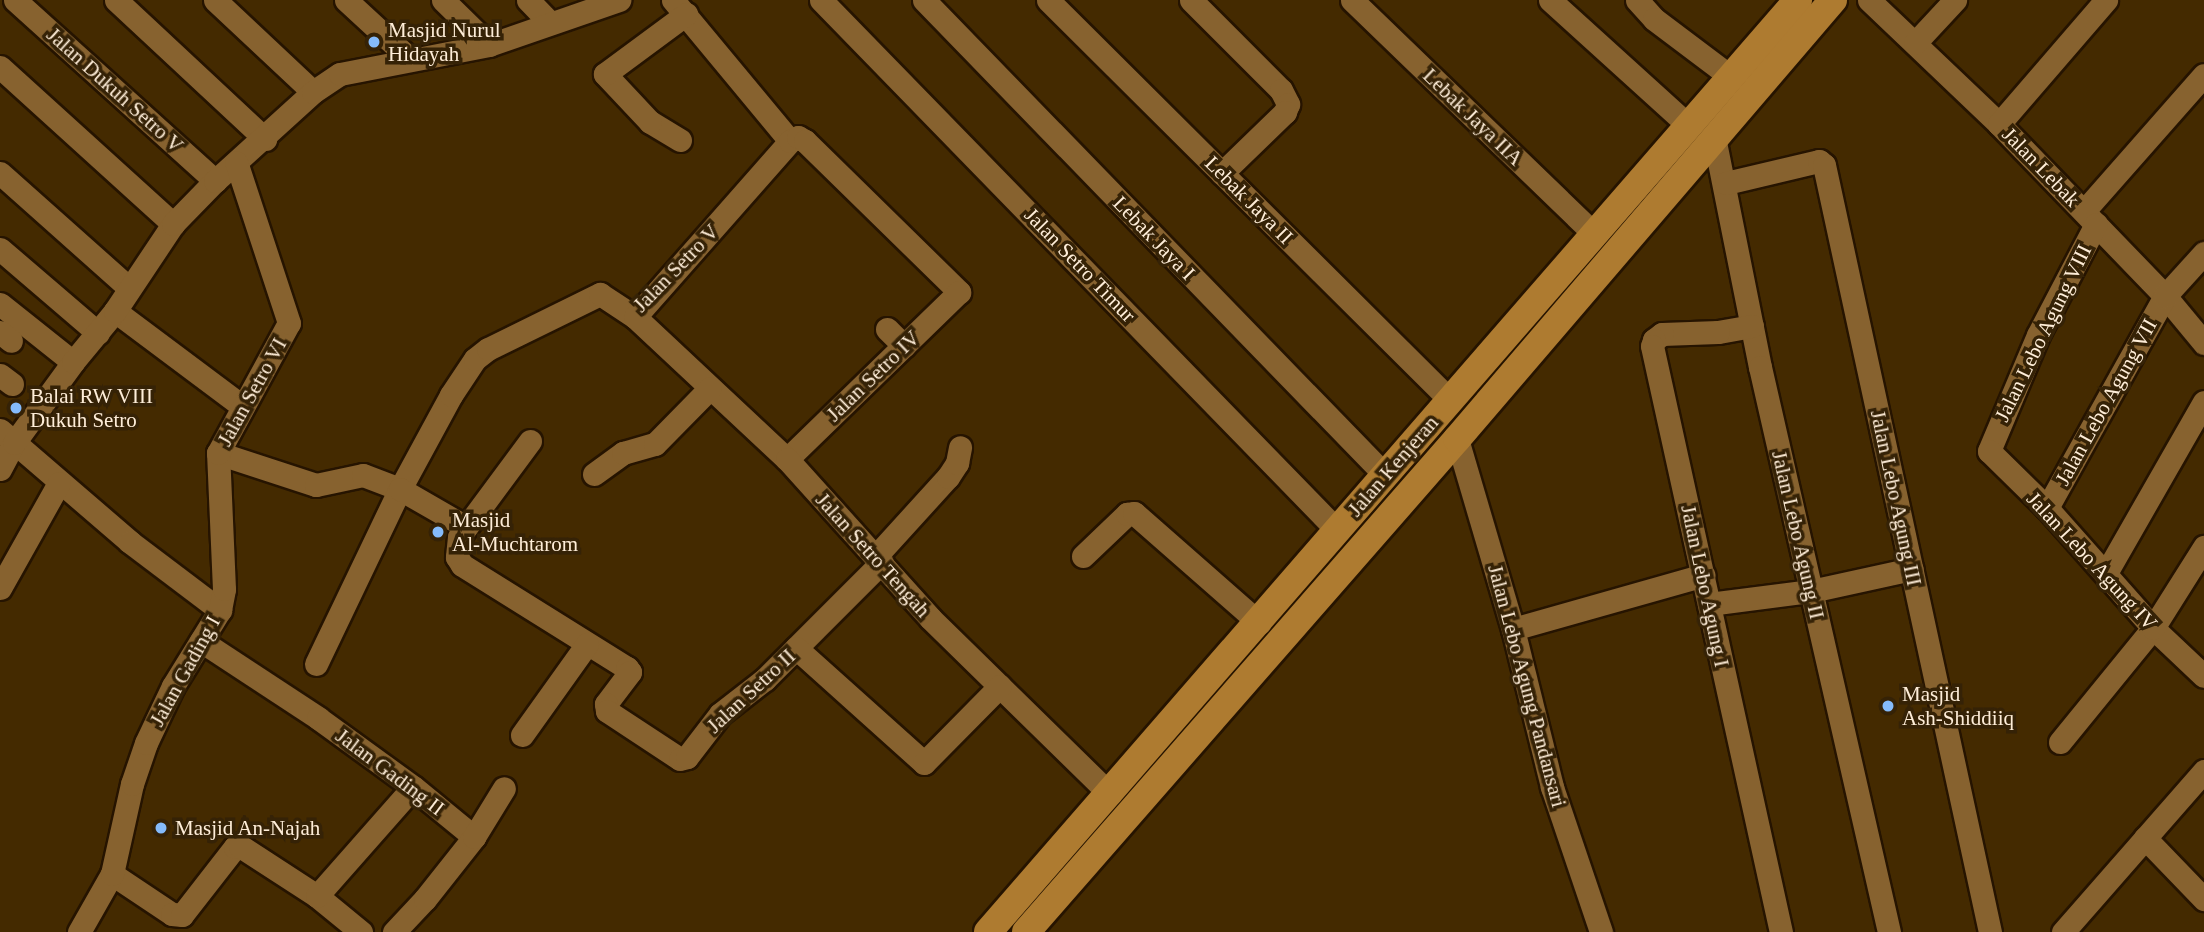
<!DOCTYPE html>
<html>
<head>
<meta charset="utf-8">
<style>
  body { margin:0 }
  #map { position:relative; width:2204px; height:932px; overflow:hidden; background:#442a00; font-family:"Times New Roman",serif }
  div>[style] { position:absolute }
  .roads { filter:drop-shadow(2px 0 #261400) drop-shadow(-2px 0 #261400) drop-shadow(0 2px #261400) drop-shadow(0 -2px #261400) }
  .minor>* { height:23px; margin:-11.5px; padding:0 11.5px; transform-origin:11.5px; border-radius:11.5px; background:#87622f }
  .major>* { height:28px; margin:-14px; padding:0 14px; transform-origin:14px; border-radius:14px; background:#ae7b30 }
  .dots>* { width:19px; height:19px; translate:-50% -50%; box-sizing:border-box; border:4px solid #352206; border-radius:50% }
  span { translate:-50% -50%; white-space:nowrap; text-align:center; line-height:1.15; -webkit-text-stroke:7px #352206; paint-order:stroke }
  .poi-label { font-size:21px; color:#feedd8 }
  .left { translate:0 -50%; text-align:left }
  .street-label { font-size:21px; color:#feedd8 }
</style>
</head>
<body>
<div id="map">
  <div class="roads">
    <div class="minor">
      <div style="left:15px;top:0;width:270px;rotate:42.1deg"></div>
      <div style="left:116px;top:0;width:204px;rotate:43deg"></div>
      <div style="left:215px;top:0;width:134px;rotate:43.2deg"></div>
      <div style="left:346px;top:0;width:87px;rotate:42.7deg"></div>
      <div style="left:443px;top:0;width:64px;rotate:44.4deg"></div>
      <div style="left:528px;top:0;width:32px;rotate:46deg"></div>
      <div style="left:673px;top:0;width:183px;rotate:50.3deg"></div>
      <div style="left:821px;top:0;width:741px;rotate:45.77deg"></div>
      <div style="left:924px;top:0;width:661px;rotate:45.86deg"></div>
      <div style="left:1048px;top:0;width:567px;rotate:44.86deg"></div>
      <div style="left:1191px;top:0;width:127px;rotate:45deg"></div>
      <div style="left:1281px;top:90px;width:16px;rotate:63deg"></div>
      <div style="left:1288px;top:104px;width:9px;rotate:111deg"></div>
      <div style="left:1285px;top:112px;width:88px;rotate:135.9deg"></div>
      <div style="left:1352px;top:0;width:337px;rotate:44deg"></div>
      <div style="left:1550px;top:0;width:188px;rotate:42.2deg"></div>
      <div style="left:1637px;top:0;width:25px;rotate:48deg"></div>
      <div style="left:1654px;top:19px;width:96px;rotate:37deg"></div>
      <div style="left:1869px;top:0;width:180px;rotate:43.6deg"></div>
      <div style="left:1999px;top:124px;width:239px;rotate:46deg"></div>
      <div style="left:2165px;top:296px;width:61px;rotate:50.3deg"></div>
      <div style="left:1915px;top:43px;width:59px;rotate:-47.1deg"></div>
      <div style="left:0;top:67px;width:234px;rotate:42.2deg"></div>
      <div style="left:1999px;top:124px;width:164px;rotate:-49.2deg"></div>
      <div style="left:1714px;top:137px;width:235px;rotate:78.7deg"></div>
      <div style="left:1760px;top:367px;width:580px;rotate:77.14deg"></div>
      <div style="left:680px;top:140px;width:35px;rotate:-149deg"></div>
      <div style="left:650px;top:122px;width:66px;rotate:-133.2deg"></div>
      <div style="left:605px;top:74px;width:101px;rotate:-36.5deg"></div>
      <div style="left:0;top:173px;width:171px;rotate:41.7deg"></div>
      <div style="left:1726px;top:183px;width:96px;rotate:-13.3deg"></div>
      <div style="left:1819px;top:161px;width:6px;rotate:39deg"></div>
      <div style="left:1824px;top:165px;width:785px;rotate:77.79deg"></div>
      <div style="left:2084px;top:211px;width:181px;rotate:-48.6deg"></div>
      <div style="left:2096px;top:224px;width:125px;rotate:117.6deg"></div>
      <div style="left:2038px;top:335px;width:126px;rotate:112.9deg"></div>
      <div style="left:1989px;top:451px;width:81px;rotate:44.5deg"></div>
      <div style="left:2047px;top:508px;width:160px;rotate:48.5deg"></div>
      <div style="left:2153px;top:628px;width:70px;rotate:43.3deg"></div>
      <div style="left:0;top:249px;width:129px;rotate:40.6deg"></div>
      <div style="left:0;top:304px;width:93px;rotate:38.5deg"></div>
      <div style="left:115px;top:311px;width:159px;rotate:36.8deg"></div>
      <div style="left:635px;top:317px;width:235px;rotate:-48.6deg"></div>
      <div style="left:790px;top:141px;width:9px;rotate:-27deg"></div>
      <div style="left:798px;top:137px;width:8px;rotate:30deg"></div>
      <div style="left:805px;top:141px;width:216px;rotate:44.4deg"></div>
      <div style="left:959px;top:292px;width:240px;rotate:135.8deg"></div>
      <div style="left:1752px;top:326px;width:35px;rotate:170deg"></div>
      <div style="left:1718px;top:332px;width:56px;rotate:178deg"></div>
      <div style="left:1662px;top:334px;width:10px;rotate:143deg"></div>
      <div style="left:1654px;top:340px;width:6px;rotate:108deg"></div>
      <div style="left:1652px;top:346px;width:600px;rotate:77.59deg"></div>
      <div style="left:887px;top:329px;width:24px;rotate:45deg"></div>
      <div style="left:0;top:332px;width:14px;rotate:39deg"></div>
      <div style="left:0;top:375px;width:15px;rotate:37deg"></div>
      <div style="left:0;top:430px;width:172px;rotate:40.7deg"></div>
      <div style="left:130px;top:542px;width:113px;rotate:37.1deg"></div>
      <div style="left:1457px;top:439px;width:198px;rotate:73.6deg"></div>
      <div style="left:1513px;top:629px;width:163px;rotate:76.1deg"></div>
      <div style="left:1552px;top:787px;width:153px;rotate:71.3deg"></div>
      <div style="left:530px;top:441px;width:119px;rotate:126.5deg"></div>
      <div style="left:459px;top:537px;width:20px;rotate:96deg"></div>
      <div style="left:457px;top:557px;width:9px;rotate:58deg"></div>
      <div style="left:462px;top:565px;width:195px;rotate:32deg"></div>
      <div style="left:627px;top:668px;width:5px;rotate:53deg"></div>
      <div style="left:630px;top:672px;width:40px;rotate:127deg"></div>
      <div style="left:606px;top:704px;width:7px;rotate:82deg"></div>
      <div style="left:607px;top:711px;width:87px;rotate:33.3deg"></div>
      <div style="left:680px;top:759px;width:7px;rotate:-16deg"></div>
      <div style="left:687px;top:757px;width:54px;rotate:-52.5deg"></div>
      <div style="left:720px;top:714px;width:57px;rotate:-37.9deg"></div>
      <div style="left:765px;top:679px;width:165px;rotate:-45deg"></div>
      <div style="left:218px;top:453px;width:103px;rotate:18.1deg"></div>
      <div style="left:316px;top:485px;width:48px;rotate:-12deg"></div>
      <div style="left:363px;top:475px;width:40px;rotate:21deg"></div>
      <div style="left:400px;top:489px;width:107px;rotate:-61.5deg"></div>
      <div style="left:451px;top:395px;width:43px;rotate:-56.3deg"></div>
      <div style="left:475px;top:359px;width:16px;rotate:-38deg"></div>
      <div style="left:488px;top:349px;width:125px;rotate:-26.2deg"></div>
      <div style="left:600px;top:294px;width:42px;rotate:33.3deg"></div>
      <div style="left:635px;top:317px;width:208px;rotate:43.1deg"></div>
      <div style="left:787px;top:459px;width:214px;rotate:48deg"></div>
      <div style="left:930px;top:618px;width:252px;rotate:44.4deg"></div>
      <div style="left:0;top:469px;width:30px;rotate:-62deg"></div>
      <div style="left:14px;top:443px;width:100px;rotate:-53.9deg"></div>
      <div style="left:73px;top:362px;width:66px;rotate:-50.5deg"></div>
      <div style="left:115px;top:311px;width:105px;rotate:-56.3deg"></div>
      <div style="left:173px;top:224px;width:60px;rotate:-45.7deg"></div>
      <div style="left:215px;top:181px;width:132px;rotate:-42.2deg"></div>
      <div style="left:313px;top:92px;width:32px;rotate:-34deg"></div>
      <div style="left:340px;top:74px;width:152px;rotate:-11deg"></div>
      <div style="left:489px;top:45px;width:138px;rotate:-19.1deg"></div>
      <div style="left:594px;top:474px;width:36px;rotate:-36deg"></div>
      <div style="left:623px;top:453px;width:33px;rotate:-16deg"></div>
      <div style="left:655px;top:444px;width:78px;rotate:-45.5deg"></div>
      <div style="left:2047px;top:508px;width:243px;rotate:-60.9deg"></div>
      <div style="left:2165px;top:296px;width:58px;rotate:-47.8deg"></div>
      <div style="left:876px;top:556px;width:107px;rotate:-47.7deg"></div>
      <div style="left:948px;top:477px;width:17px;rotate:-57deg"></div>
      <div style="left:957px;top:463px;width:16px;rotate:-79deg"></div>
      <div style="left:1083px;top:556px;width:61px;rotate:-43.7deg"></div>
      <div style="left:1127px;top:514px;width:7px;rotate:-8deg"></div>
      <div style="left:1134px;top:513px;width:167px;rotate:41.3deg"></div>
      <div style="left:2106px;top:573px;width:197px;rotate:-60.2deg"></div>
      <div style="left:0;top:588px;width:120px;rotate:-60.7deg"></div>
      <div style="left:1709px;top:604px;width:103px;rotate:-7.3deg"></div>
      <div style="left:1811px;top:591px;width:103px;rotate:-12.3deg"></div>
      <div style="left:1513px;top:629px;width:198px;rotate:-15.8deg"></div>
      <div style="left:201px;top:641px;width:140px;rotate:33.3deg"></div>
      <div style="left:318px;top:718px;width:117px;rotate:36deg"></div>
      <div style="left:413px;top:787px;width:79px;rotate:39.3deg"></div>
      <div style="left:796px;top:648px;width:172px;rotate:41.9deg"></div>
      <div style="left:924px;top:763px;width:108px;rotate:-45.4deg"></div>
      <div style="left:316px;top:664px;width:194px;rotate:-64.4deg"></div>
      <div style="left:400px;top:489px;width:76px;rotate:29.9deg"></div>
      <div style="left:522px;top:735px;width:112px;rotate:-54.5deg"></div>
      <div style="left:2060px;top:742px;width:147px;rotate:-50.8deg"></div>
      <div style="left:2153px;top:628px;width:96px;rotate:-57.8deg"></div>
      <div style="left:2145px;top:838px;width:85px;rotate:46deg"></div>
      <div style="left:112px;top:874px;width:72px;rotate:33.7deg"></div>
      <div style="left:172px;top:914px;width:10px;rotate:6deg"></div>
      <div style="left:182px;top:915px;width:86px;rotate:-52.1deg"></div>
      <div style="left:235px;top:847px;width:5px;rotate:-11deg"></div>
      <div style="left:240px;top:846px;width:92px;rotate:33deg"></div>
      <div style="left:317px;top:896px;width:57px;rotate:39.3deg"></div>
      <div style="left:317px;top:896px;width:145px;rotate:-48.6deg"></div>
      <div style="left:79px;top:932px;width:67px;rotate:-60.4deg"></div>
      <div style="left:112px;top:874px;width:92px;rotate:-77.5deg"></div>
      <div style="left:132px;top:784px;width:43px;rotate:-71.1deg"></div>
      <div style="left:146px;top:743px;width:63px;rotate:-64.7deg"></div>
      <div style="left:173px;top:686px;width:89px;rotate:-58.3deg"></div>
      <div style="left:220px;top:610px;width:21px;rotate:-79deg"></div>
      <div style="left:224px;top:589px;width:136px;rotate:-92.5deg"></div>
      <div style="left:218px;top:453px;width:148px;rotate:-61.4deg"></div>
      <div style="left:289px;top:323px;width:169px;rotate:-108.2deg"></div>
      <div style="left:394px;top:932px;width:45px;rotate:-46.8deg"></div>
      <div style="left:425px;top:899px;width:79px;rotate:-51.7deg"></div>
      <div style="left:474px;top:837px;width:57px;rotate:-58.5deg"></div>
      <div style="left:2063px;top:932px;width:214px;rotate:-48.8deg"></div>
    </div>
    <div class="major">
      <div style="left:988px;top:932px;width:1235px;rotate:-49.01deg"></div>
      <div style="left:1026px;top:932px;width:655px;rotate:-48.84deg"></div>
      <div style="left:1457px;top:439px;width:578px;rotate:-49.42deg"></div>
    </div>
  </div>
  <div class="dots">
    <div style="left:374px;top:42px;background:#85bbfb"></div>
    <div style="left:16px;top:408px;background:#85bbfb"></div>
    <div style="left:438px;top:532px;background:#85bbfb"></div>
    <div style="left:1888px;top:706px;background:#85bbfb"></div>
    <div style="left:161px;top:828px;background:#85bbfb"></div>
  </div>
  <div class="poi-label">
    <span class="left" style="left:388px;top:42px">Masjid Nurul<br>Hidayah</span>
    <span class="left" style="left:30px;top:408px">Balai RW VIII<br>Dukuh Setro</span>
    <span class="left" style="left:452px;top:532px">Masjid<br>Al-Muchtarom</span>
    <span class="left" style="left:1902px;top:706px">Masjid<br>Ash-Shiddiiq</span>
    <span class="left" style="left:175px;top:828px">Masjid An-Najah</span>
  </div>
  <div class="street-label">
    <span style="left:115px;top:90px;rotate:42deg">Jalan Dukuh Setro V</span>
    <span style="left:1473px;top:117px;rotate:44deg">Lebak Jaya IIA</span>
    <span style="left:2041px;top:167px;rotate:46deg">Jalan Lebak</span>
    <span style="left:1249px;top:200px;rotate:45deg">Lebak Jaya II</span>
    <span style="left:1154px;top:238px;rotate:46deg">Lebak Jaya I</span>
    <span style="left:1080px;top:265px;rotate:46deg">Jalan Setro Timur</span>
    <span style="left:676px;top:268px;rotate:-46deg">Jalan Setro V</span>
    <span style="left:2043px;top:333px;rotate:-64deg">Jalan Lebo Agung VIII</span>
    <span style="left:873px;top:376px;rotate:-44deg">Jalan Setro IV</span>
    <span style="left:252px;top:392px;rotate:-61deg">Jalan Setro VI</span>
    <span style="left:2106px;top:402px;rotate:-61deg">Jalan Lebo Agung VII</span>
    <span style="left:1393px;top:466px;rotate:-49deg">Jalan Kenjeran</span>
    <span style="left:1896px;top:498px;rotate:78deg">Jalan Lebo Agung III</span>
    <span style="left:1798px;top:535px;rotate:77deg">Jalan Lebo Agung II</span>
    <span style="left:873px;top:555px;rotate:48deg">Jalan Setro Tengah</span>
    <span style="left:2092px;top:561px;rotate:47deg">Jalan Lebo Agung IV</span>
    <span style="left:1705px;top:586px;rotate:78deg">Jalan Lebo Agung I</span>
    <span style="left:185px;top:671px;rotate:-61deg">Jalan Gading I</span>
    <span style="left:1527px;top:686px;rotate:75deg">Jalan Lebo Agung Pandansari</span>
    <span style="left:751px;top:691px;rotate:-43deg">Jalan Setro II</span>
    <span style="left:390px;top:772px;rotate:37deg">Jalan Gading II</span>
  </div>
</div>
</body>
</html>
